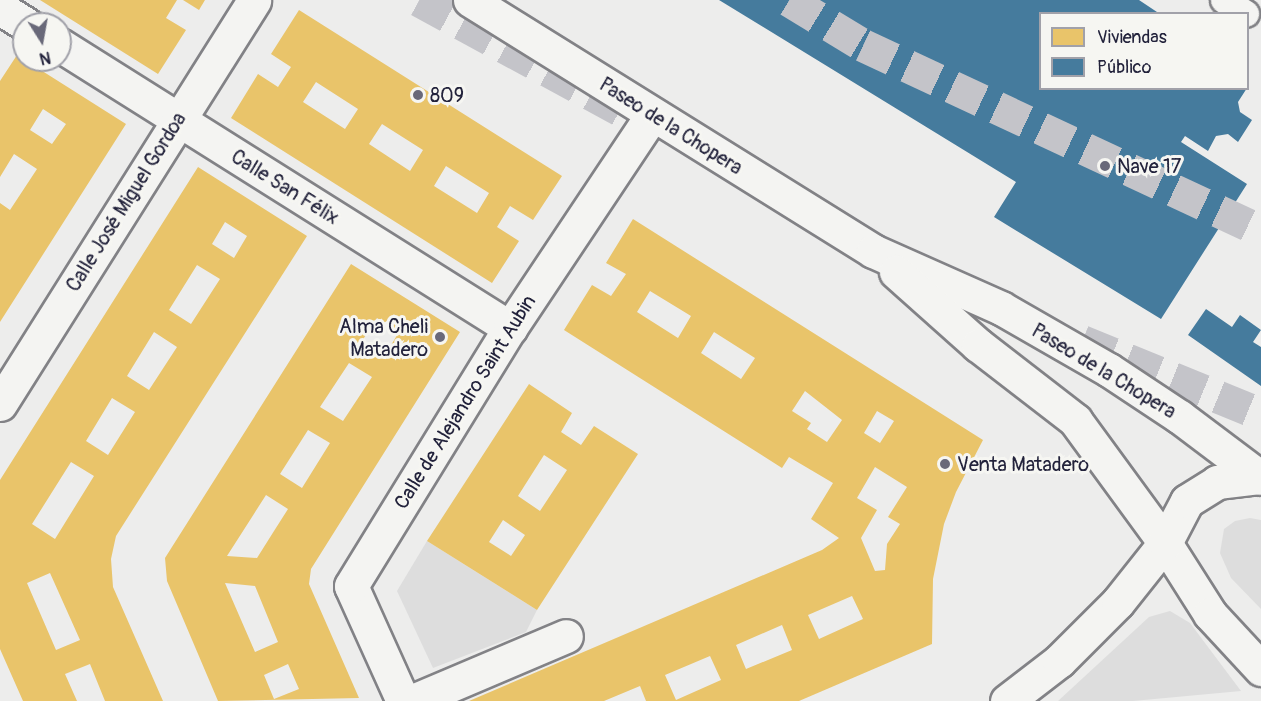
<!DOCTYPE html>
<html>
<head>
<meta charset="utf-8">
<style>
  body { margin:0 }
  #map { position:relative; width:1261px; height:701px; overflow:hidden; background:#ededec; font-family:Pangolin,sans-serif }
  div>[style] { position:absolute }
  .built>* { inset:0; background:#ddd }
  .homes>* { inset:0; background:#e9c46a }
  .public>* { inset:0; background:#457b9d }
  .motorway-tunnel>* { height:33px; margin-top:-16.5px; transform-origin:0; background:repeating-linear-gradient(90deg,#c4c4c9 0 33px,transparent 0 49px) }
  .roads { filter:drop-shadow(2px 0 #828286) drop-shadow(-2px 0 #828286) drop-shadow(0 2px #828286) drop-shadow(0 -2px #828286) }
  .pedestrian>* { height:26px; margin:-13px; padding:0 13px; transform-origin:13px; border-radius:13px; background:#f4f4f2 }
  .minor>* { height:33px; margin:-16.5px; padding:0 16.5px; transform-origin:16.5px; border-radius:16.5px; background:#f4f4f2 }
  .tertiary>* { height:33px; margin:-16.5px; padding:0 16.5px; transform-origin:16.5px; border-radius:16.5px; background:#f4f4f2 }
  .dots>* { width:16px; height:16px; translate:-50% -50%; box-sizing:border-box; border:3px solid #f6f6f2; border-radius:50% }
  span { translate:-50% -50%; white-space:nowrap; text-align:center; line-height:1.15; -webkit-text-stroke:6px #f6f6f2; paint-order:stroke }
  .poi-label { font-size:20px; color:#22223b }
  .left { translate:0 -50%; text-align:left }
  .right { translate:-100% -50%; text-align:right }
  .street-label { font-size:20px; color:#22223b }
  .legend { position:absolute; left:1039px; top:12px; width:210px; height:78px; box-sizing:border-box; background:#f6f6f2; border:2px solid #a1a1a9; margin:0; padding:8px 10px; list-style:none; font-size:18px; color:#22223b }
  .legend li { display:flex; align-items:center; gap:12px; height:30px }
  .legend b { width:30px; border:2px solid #a1a1a9 }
  .north { position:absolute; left:12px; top:12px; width:60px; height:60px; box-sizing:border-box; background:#f6f6f2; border:2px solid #a1a1a9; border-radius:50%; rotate:169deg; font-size:16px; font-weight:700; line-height:24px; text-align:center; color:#22223b }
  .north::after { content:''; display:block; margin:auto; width:21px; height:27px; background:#696979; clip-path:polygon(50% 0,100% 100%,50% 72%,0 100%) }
</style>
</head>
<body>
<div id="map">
  <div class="built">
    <div style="clip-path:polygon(1250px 518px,1261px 520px,1261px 609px,1231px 578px,1220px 553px,1224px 529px,1235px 521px)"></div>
    <div style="clip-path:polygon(427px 541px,537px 610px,526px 632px,433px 668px,397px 591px)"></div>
    <div style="clip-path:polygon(1170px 611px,1190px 623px,1241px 691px,1133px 701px,1058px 701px,1149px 617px)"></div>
  </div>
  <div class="homes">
    <div style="clip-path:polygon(40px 0,177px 0,166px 18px,186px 30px,158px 74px)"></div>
    <div style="clip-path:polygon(183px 0,205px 0,199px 10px)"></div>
    <div style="clip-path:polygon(evenodd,299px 10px,562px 176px,533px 220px,510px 206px,497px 227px,519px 241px,492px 283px,231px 118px,258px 74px,278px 87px,291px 67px,271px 54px,299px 10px,316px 82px,358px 109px,345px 129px,303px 102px,316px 82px,299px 10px,382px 124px,423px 150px,410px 171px,369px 144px,382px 124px,299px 10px,446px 166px,489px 193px,477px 213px,434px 186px,446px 166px)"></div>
    <div style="clip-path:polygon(evenodd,17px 55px,126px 124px,0 322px,0 203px,10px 210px,37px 169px,14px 154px,0 177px,0 81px,17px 55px,43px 109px,66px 124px,52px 144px,30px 130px,43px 109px)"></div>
    <div style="clip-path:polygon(evenodd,198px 167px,307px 236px,116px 536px,111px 559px,113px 587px,163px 701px,105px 701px,90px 664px,65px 674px,77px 701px,23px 701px,0 649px,0 480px,198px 167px,225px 222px,247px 236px,234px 258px,212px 244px,225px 222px,198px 167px,197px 265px,220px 279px,191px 324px,169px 310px,197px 265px,198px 167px,154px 332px,177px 347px,149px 390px,127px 376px,154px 332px,198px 167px,112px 398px,135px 412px,108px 455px,86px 441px,112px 398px,198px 167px,71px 462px,94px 476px,55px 539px,32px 524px,71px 462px,198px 167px,50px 573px,80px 640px,56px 650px,27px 583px,50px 573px)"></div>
    <div style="clip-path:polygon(evenodd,633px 219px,983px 440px,956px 492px,944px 524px,933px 579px,932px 644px,799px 701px,646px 701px,640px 686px,604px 701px,469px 701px,822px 550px,839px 538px,811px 519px,833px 483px,789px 457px,782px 468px,564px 330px,592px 285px,611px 296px,626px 274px,606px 263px,633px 219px,650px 291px,691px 316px,678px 338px,637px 312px,650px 291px,633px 219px,714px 332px,755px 358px,741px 379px,701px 353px,714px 332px,633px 219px,805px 391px,842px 420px,827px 442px,807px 429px,811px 423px,792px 411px,805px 391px,633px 219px,877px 411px,894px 421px,880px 443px,864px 433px,877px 411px,633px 219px,875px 467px,907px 487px,888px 517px,900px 524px,887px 544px,885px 570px,875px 571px,861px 538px,877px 510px,857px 498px,875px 467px,633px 219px,852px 596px,863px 619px,819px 639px,808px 615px,852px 596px,633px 219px,782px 625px,792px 650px,746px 669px,736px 645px,782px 625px,633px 219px,710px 656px,721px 680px,676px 700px,665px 675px,710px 656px)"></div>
    <div style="clip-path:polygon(evenodd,351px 264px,460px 332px,311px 569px,309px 584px,359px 698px,218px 701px,167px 581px,165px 558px,351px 264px,377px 318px,399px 332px,385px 355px,362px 341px,377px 318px,351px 264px,349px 363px,372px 377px,343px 421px,320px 407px,349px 363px,351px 264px,308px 430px,330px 443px,302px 488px,280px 474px,308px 430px,351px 264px,266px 495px,288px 509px,274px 531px,257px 558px,227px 556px,266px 495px,351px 264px,225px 583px,255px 586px,278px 642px,255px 652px,225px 583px,351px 264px,288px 664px,299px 689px,274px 699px,264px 675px,288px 664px)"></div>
    <div style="clip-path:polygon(evenodd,529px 384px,572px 413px,561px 432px,581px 445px,594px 426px,638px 454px,537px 610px,427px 541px,529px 384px,544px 455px,567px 470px,540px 511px,518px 496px,544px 455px,529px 384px,503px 520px,525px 535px,511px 556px,489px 542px,503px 520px)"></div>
  </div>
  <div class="public">
    <div style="clip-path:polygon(719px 0,1139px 0,1160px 14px,1040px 14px,1040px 88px,1247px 88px,1238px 102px,1240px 112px,1252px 120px,1238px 142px,1228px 134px,1216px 136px,1208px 151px,1185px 136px,1181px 142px,1247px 184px,1161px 319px,994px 217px,1016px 182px)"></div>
    <div style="clip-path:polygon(1206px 309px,1232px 327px,1240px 315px,1261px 330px,1253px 342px,1261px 347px,1261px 386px,1188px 335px)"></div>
  </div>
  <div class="motorway-tunnel">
    <div style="left:419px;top:0;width:230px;rotate:28.6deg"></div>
    <div style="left:789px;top:0;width:87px;rotate:31.3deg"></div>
    <div style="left:863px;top:45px;width:439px;rotate:25deg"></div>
    <div style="left:1082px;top:341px;width:193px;rotate:22.2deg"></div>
  </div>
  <div class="roads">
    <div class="pedestrian">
      <div style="left:1224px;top:0;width:26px;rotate:32deg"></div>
    </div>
    <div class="minor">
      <div style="left:0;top:8px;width:31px;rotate:32deg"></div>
      <div style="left:60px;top:45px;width:532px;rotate:32.17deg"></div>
      <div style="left:0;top:404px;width:477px;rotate:-57.8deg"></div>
      <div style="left:403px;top:701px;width:126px;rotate:-114.3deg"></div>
      <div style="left:351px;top:586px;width:303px;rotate:-58.4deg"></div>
      <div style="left:510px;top:328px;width:256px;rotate:-56.3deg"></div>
      <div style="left:413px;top:701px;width:166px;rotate:-23deg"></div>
    </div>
    <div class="tertiary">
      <div style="left:470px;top:0;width:475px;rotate:31.9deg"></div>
      <div style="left:873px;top:251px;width:140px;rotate:24deg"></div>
      <div style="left:1001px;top:308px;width:125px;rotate:29.9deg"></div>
      <div style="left:1109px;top:370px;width:85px;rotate:33.5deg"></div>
      <div style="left:1180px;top:417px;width:101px;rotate:37deg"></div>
      <div style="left:896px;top:272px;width:110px;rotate:41.7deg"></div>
      <div style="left:978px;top:345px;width:123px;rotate:37.7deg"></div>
      <div style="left:1075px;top:420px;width:152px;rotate:53.8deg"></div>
      <div style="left:1165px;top:543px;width:84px;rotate:57.6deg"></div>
      <div style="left:1210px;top:614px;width:75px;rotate:47.2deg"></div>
      <div style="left:1007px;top:701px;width:66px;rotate:-37.6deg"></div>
      <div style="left:1059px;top:661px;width:83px;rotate:-45deg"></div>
      <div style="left:1118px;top:602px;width:75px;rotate:-51.5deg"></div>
      <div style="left:1165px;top:543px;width:47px;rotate:-62.4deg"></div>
      <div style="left:1187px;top:501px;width:36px;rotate:-32deg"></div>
      <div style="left:1217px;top:482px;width:42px;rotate:-6.8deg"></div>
    </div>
  </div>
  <div class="dots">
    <div style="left:418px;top:95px;background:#696979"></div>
    <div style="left:1105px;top:166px;background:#696979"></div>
    <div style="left:440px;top:337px;background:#696979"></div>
    <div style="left:945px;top:464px;background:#696979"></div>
  </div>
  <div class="poi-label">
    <span class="left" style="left:430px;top:95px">809</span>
    <span class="left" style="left:1117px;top:166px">Nave 17</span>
    <span class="right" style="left:428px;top:338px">Alma Cheli<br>Matadero</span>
    <span class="left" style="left:957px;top:464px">Venta Matadero</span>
  </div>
  <div class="street-label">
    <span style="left:671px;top:126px;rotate:32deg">Paseo de la Chopera</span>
    <span style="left:285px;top:187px;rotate:32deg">Calle San Félix</span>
    <span style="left:126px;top:202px;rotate:-58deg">Calle José Miguel Gordoa</span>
    <span style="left:1104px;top:371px;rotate:31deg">Paseo de la Chopera</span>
    <span style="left:465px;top:402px;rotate:-58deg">Calle de Alejandro Saint Aubin</span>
  </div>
  <ul class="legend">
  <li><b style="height:16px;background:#e9c46a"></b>Viviendas</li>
  <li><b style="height:16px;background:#457b9d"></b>Público</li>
  </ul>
  <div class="north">N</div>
</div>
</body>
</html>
